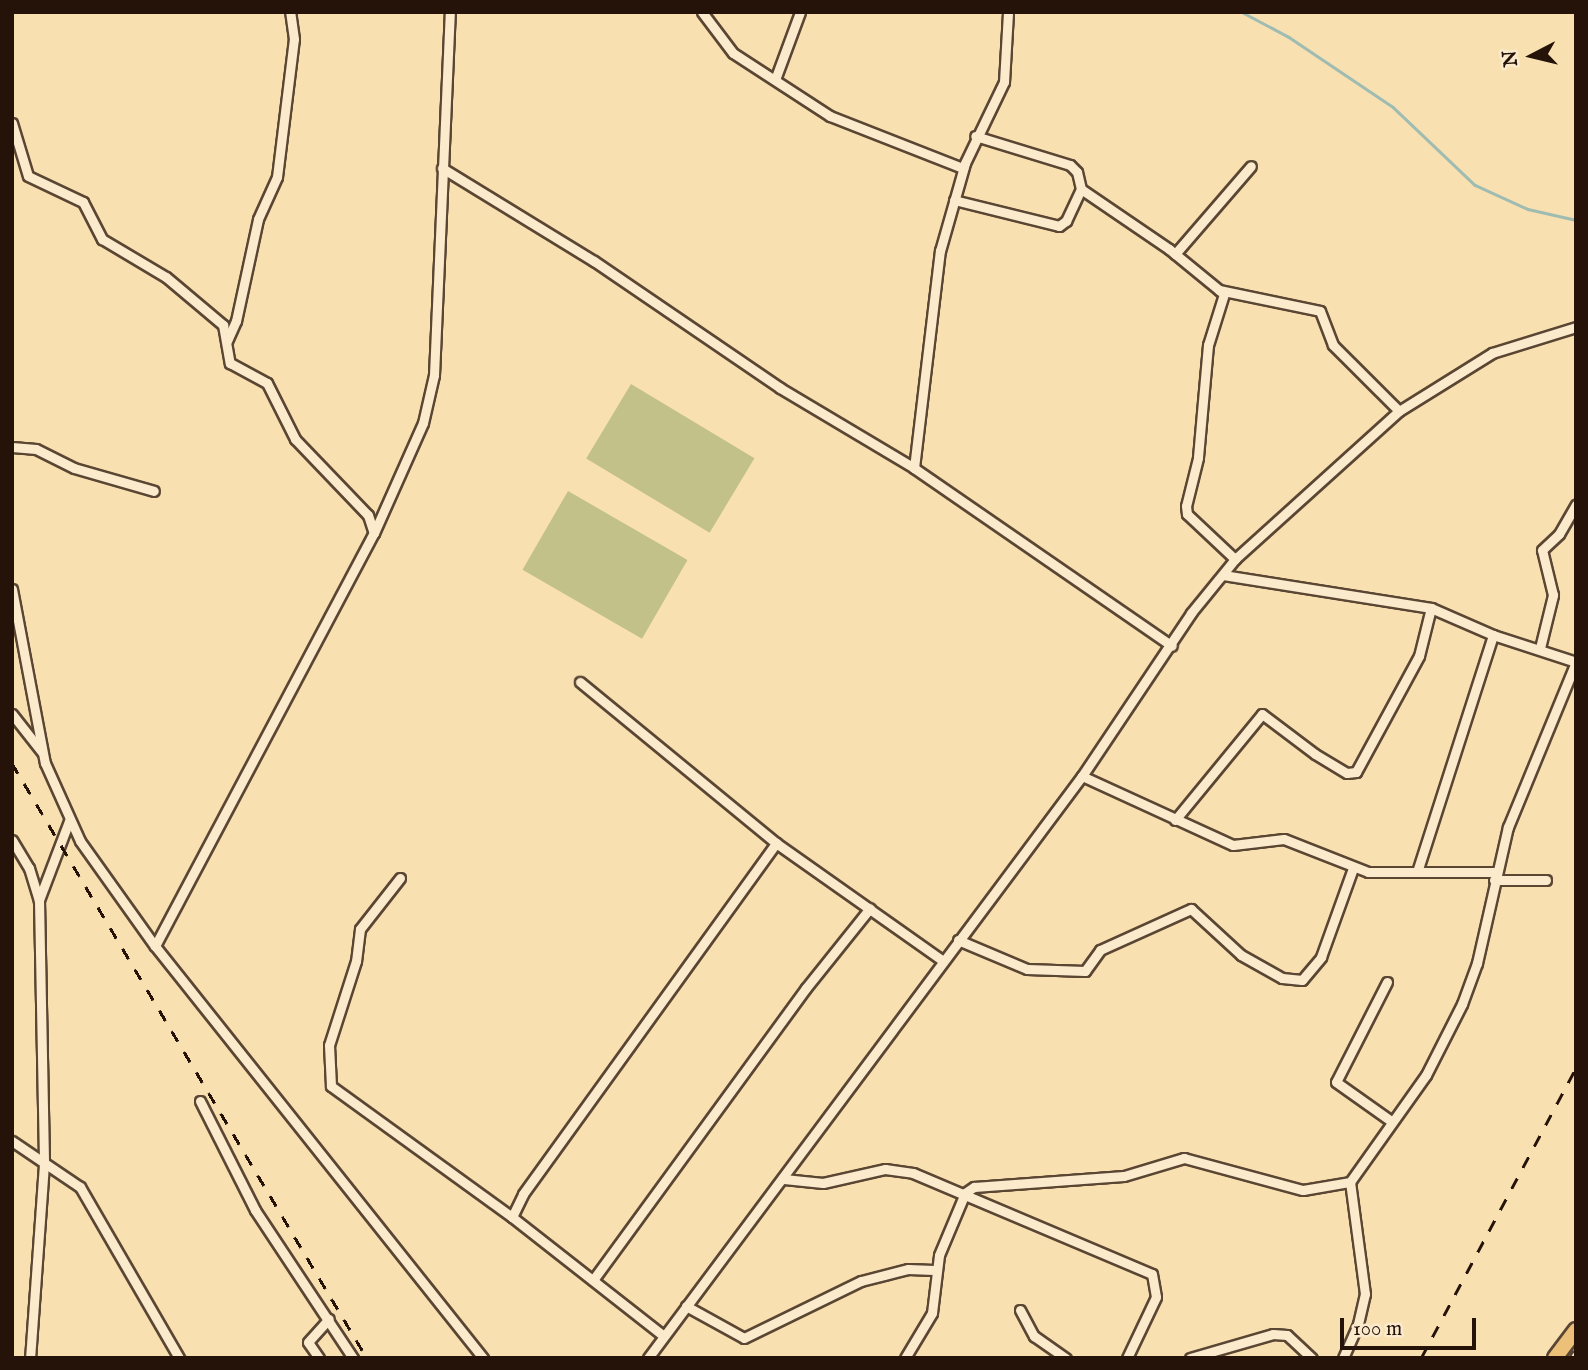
<!DOCTYPE html>
<html>
<head>
<meta charset="utf-8">
<style>
  body { margin:0 }
  #map { position:relative; width:1588px; height:1370px; overflow:hidden; background:#f9e0b1; font-family:"IM FELL English",serif }
  div>[style] { position:absolute }
  .green>* { inset:0; background:#c1c189; transform-origin:0 0 }
  .stream>* { height:2.5px; margin:-1.25px; padding:0 1.25px; transform-origin:1.25px; border-radius:1.25px; background:#9fbcb2 }
  .roads { filter:drop-shadow(2px 0 #5a4633) drop-shadow(-2px 0 #5a4633) drop-shadow(0 2px #5a4633) drop-shadow(0 -2px #5a4633) }
  .minor>* { height:9px; margin:-4.5px; padding:0 4.5px; transform-origin:4.5px; border-radius:4.5px; background:#fbebcc }
  .primary>* { height:14px; margin:-7px; padding:0 7px; transform-origin:7px; border-radius:7px; background:#ecc078 }
  .rail>* { height:2.5px; margin-top:-1.25px; transform-origin:0; background:repeating-linear-gradient(90deg,#251309 0 12px,transparent 0 24px) }
  span { translate:-50% -50%; white-space:nowrap; text-align:center; line-height:1.15; -webkit-text-stroke:5px #fbebcc; paint-order:stroke }
  .frame { position:absolute; inset:0; border:14px solid #251309; pointer-events:none }
  .north { position:absolute; left:1497px; top:21px; width:70px; height:70px; -webkit-text-stroke:5px #fbebcc; paint-order:stroke; rotate:263deg; font-size:19px; font-weight:700; line-height:28px; text-align:center; color:#251309 }
  .north::after { content:''; display:block; margin:auto; width:24px; height:32px; background:#251309; clip-path:polygon(50% 0,100% 100%,50% 72%,0 100%) }
  .scale { position:absolute; left:1340px; top:1318px; width:136px; height:32px; box-sizing:border-box; border:4px solid #251309; border-top:0; padding-left:9px; font-size:21px; line-height:24px; white-space:nowrap; color:#251309; -webkit-text-stroke:5px #fbebcc; paint-order:stroke }
</style>
</head>
<body>
<div id="map">
  <div class="green">
    <div style="left:631px;top:384px;width:144px;height:87px;rotate:31deg"></div>
    <div style="left:568px;top:491px;width:138px;height:91px;rotate:30deg"></div>
  </div>
  <div class="stream">
    <div style="left:1242px;top:12px;width:53px;rotate:28deg"></div>
    <div style="left:1289px;top:37px;width:125px;rotate:33.9deg"></div>
    <div style="left:1393px;top:107px;width:113px;rotate:43.6deg"></div>
    <div style="left:1475px;top:185px;width:58px;rotate:24.4deg"></div>
    <div style="left:1528px;top:209px;width:49px;rotate:12.9deg"></div>
  </div>
  <div class="roads">
    <div class="minor">
      <div style="left:702px;top:12px;width:51px;rotate:52.9deg"></div>
      <div style="left:733px;top:53px;width:116px;rotate:33deg"></div>
      <div style="left:830px;top:116px;width:143px;rotate:21.4deg"></div>
      <div style="left:776px;top:77px;width:69px;rotate:-69.7deg"></div>
      <div style="left:12px;top:123px;width:55px;rotate:73.2deg"></div>
      <div style="left:28px;top:176px;width:61px;rotate:25.3deg"></div>
      <div style="left:83px;top:202px;width:42px;rotate:62.8deg"></div>
      <div style="left:102px;top:239px;width:74px;rotate:30.7deg"></div>
      <div style="left:166px;top:277px;width:75px;rotate:40.1deg"></div>
      <div style="left:223px;top:325px;width:39px;rotate:80deg"></div>
      <div style="left:230px;top:363px;width:42px;rotate:28.4deg"></div>
      <div style="left:267px;top:383px;width:63px;rotate:63.4deg"></div>
      <div style="left:295px;top:439px;width:105px;rotate:46.2deg"></div>
      <div style="left:368px;top:515px;width:19px;rotate:72deg"></div>
      <div style="left:442px;top:168px;width:178px;rotate:31.5deg"></div>
      <div style="left:594px;top:261px;width:225px;rotate:34.3deg"></div>
      <div style="left:780px;top:388px;width:156px;rotate:30.8deg"></div>
      <div style="left:914px;top:468px;width:313px;rotate:34.6deg"></div>
      <div style="left:1081px;top:189px;width:107px;rotate:34.3deg"></div>
      <div style="left:1169px;top:249px;width:71px;rotate:39.3deg"></div>
      <div style="left:1224px;top:294px;width:53px;rotate:107.4deg"></div>
      <div style="left:1208px;top:345px;width:113px;rotate:95.1deg"></div>
      <div style="left:1198px;top:458px;width:49px;rotate:104deg"></div>
      <div style="left:1186px;top:506px;width:8px;rotate:83deg"></div>
      <div style="left:1187px;top:514px;width:66px;rotate:43.2deg"></div>
      <div style="left:954px;top:200px;width:108px;rotate:13.9deg"></div>
      <div style="left:1059px;top:226px;width:9px;rotate:-36deg"></div>
      <div style="left:1066px;top:221px;width:35px;rotate:-65deg"></div>
      <div style="left:1081px;top:189px;width:17px;rotate:-103deg"></div>
      <div style="left:1077px;top:172px;width:10px;rotate:-135deg"></div>
      <div style="left:1070px;top:165px;width:99px;rotate:-163deg"></div>
      <div style="left:1175px;top:254px;width:116px;rotate:-49.2deg"></div>
      <div style="left:1219px;top:290px;width:103px;rotate:11.7deg"></div>
      <div style="left:1320px;top:311px;width:36px;rotate:69deg"></div>
      <div style="left:1333px;top:345px;width:93px;rotate:45deg"></div>
      <div style="left:227px;top:341px;width:22px;rotate:-66deg"></div>
      <div style="left:236px;top:321px;width:104px;rotate:-77.8deg"></div>
      <div style="left:258px;top:219px;width:46px;rotate:-65.7deg"></div>
      <div style="left:277px;top:177px;width:139px;rotate:-83deg"></div>
      <div style="left:294px;top:39px;width:27px;rotate:-98deg"></div>
      <div style="left:12px;top:447px;width:24px;rotate:5deg"></div>
      <div style="left:36px;top:449px;width:42px;rotate:26.6deg"></div>
      <div style="left:74px;top:468px;width:83px;rotate:16deg"></div>
      <div style="left:914px;top:468px;width:219px;rotate:-83.2deg"></div>
      <div style="left:940px;top:251px;width:91px;rotate:-74.1deg"></div>
      <div style="left:965px;top:163px;width:90px;rotate:-64.3deg"></div>
      <div style="left:1004px;top:82px;width:70px;rotate:-86.7deg"></div>
      <div style="left:1223px;top:575px;width:211px;rotate:9deg"></div>
      <div style="left:1431px;top:608px;width:68px;rotate:23.5deg"></div>
      <div style="left:1493px;top:635px;width:87px;rotate:18deg"></div>
      <div style="left:12px;top:589px;width:177px;rotate:79.3deg"></div>
      <div style="left:45px;top:763px;width:85px;rotate:65.8deg"></div>
      <div style="left:80px;top:841px;width:129px;rotate:54.5deg"></div>
      <div style="left:155px;top:946px;width:527px;rotate:51.48deg"></div>
      <div style="left:1540px;top:648px;width:55px;rotate:-76.2deg"></div>
      <div style="left:1553px;top:595px;width:46px;rotate:-103.7deg"></div>
      <div style="left:1542px;top:550px;width:23px;rotate:-43deg"></div>
      <div style="left:1559px;top:534px;width:34px;rotate:-60deg"></div>
      <div style="left:580px;top:682px;width:254px;rotate:39.4deg"></div>
      <div style="left:776px;top:843px;width:204px;rotate:35.2deg"></div>
      <div style="left:12px;top:714px;width:48px;rotate:51.7deg"></div>
      <div style="left:1082px;top:776px;width:166px;rotate:24.6deg"></div>
      <div style="left:1233px;top:845px;width:51px;rotate:-6.7deg"></div>
      <div style="left:1284px;top:839px;width:90px;rotate:21.4deg"></div>
      <div style="left:1368px;top:872px;width:127px"></div>
      <div style="left:1175px;top:820px;width:137px;rotate:-50.6deg"></div>
      <div style="left:1262px;top:714px;width:66px;rotate:37deg"></div>
      <div style="left:1315px;top:754px;width:37px;rotate:31deg"></div>
      <div style="left:1347px;top:773px;width:9px;rotate:-6deg"></div>
      <div style="left:1356px;top:772px;width:132px;rotate:-61.5deg"></div>
      <div style="left:1419px;top:656px;width:49px;rotate:-76deg"></div>
      <div style="left:12px;top:840px;width:33px;rotate:59deg"></div>
      <div style="left:29px;top:868px;width:34px;rotate:73deg"></div>
      <div style="left:39px;top:900px;width:264px;rotate:88.9deg"></div>
      <div style="left:44px;top:1164px;width:195px;rotate:94.1deg"></div>
      <div style="left:1417px;top:872px;width:249px;rotate:-72.2deg"></div>
      <div style="left:400px;top:878px;width:65px;rotate:128.1deg"></div>
      <div style="left:360px;top:929px;width:32px;rotate:97deg"></div>
      <div style="left:356px;top:961px;width:88px;rotate:107.8deg"></div>
      <div style="left:329px;top:1045px;width:41px;rotate:87.2deg"></div>
      <div style="left:331px;top:1086px;width:223px;rotate:35.9deg"></div>
      <div style="left:512px;top:1217px;width:193px;rotate:38.1deg"></div>
      <div style="left:1494px;top:880px;width:52px"></div>
      <div style="left:39px;top:900px;width:85px;rotate:-69.2deg"></div>
      <div style="left:958px;top:940px;width:75px;rotate:22.8deg"></div>
      <div style="left:1027px;top:969px;width:58px;rotate:2deg"></div>
      <div style="left:1085px;top:971px;width:26px;rotate:-54deg"></div>
      <div style="left:1100px;top:950px;width:100px;rotate:-24.3deg"></div>
      <div style="left:1191px;top:909px;width:68px;rotate:42.6deg"></div>
      <div style="left:1241px;top:955px;width:47px;rotate:29.3deg"></div>
      <div style="left:1282px;top:978px;width:20px;rotate:6deg"></div>
      <div style="left:1302px;top:980px;width:30px;rotate:-50deg"></div>
      <div style="left:1321px;top:957px;width:95px;rotate:-70.2deg"></div>
      <div style="left:155px;top:946px;width:467px;rotate:-62.1deg"></div>
      <div style="left:374px;top:533px;width:120px;rotate:-66deg"></div>
      <div style="left:423px;top:423px;width:49px;rotate:-77.1deg"></div>
      <div style="left:434px;top:375px;width:363px;rotate:-87.5deg"></div>
      <div style="left:1387px;top:982px;width:112px;rotate:117deg"></div>
      <div style="left:1336px;top:1082px;width:67px;rotate:35.3deg"></div>
      <div style="left:200px;top:1101px;width:122px;rotate:63.2deg"></div>
      <div style="left:255px;top:1210px;width:178px;rotate:56.5deg"></div>
      <div style="left:12px;top:1141px;width:82px;rotate:34.1deg"></div>
      <div style="left:80px;top:1187px;width:198px;rotate:59.9deg"></div>
      <div style="left:784px;top:1179px;width:39px;rotate:6deg"></div>
      <div style="left:823px;top:1183px;width:64px;rotate:-12.7deg"></div>
      <div style="left:885px;top:1169px;width:28px;rotate:8deg"></div>
      <div style="left:913px;top:1173px;width:259px;rotate:22.9deg"></div>
      <div style="left:1152px;top:1274px;width:23px;rotate:80deg"></div>
      <div style="left:1156px;top:1297px;width:68px;rotate:115.4deg"></div>
      <div style="left:512px;top:1217px;width:25px;rotate:-64deg"></div>
      <div style="left:523px;top:1194px;width:433px;rotate:-54.2deg"></div>
      <div style="left:593px;top:1280px;width:361px;rotate:-53.9deg"></div>
      <div style="left:806px;top:988px;width:102px;rotate:-51.3deg"></div>
      <div style="left:686px;top:1306px;width:66px;rotate:28.9deg"></div>
      <div style="left:744px;top:1338px;width:130px;rotate:-26deg"></div>
      <div style="left:861px;top:1281px;width:49px;rotate:-14.3deg"></div>
      <div style="left:908px;top:1269px;width:26px;rotate:2deg"></div>
      <div style="left:1020px;top:1310px;width:30px;rotate:62deg"></div>
      <div style="left:1034px;top:1336px;width:39px;rotate:35deg"></div>
      <div style="left:319px;top:1358px;width:19px;rotate:-125deg"></div>
      <div style="left:308px;top:1342px;width:31px;rotate:-48deg"></div>
      <div style="left:648px;top:1358px;width:726px;rotate:-53.29deg"></div>
      <div style="left:1082px;top:776px;width:196px;rotate:-56.2deg"></div>
      <div style="left:1191px;top:613px;width:70px;rotate:-50.8deg"></div>
      <div style="left:1235px;top:559px;width:221px;rotate:-42.1deg"></div>
      <div style="left:1399px;top:411px;width:110px;rotate:-31.9deg"></div>
      <div style="left:1492px;top:353px;width:88px;rotate:-17.2deg"></div>
      <div style="left:905px;top:1358px;width:52px;rotate:-59deg"></div>
      <div style="left:932px;top:1313px;width:58px;rotate:-83.1deg"></div>
      <div style="left:939px;top:1255px;width:67px;rotate:-67.2deg"></div>
      <div style="left:965px;top:1193px;width:11px;rotate:-34deg"></div>
      <div style="left:974px;top:1187px;width:150px;rotate:-4.2deg"></div>
      <div style="left:1124px;top:1176px;width:63px;rotate:-16.7deg"></div>
      <div style="left:1184px;top:1158px;width:123px;rotate:15.1deg"></div>
      <div style="left:1303px;top:1190px;width:48px;rotate:-9.7deg"></div>
      <div style="left:1190px;top:1358px;width:86px;rotate:-16.1deg"></div>
      <div style="left:1273px;top:1334px;width:14px;rotate:4deg"></div>
      <div style="left:1287px;top:1335px;width:34px;rotate:43deg"></div>
      <div style="left:1343px;top:1358px;width:37px;rotate:-66deg"></div>
      <div style="left:1358px;top:1324px;width:31px;rotate:-77deg"></div>
      <div style="left:1365px;top:1294px;width:113px;rotate:-97.6deg"></div>
      <div style="left:1350px;top:1182px;width:131px;rotate:-54.6deg"></div>
      <div style="left:1426px;top:1075px;width:80px;rotate:-63.1deg"></div>
      <div style="left:1462px;top:1004px;width:44px;rotate:-69.9deg"></div>
      <div style="left:1477px;top:963px;width:139px;rotate:-77.2deg"></div>
      <div style="left:1508px;top:827px;width:178px;rotate:-67.6deg"></div>
      <div style="left:1575px;top:1358px;width:2px;rotate:-63deg"></div>
    </div>
    <div class="primary">
      <div style="left:1555px;top:1358px;width:35px;rotate:-53deg"></div>
    </div>
  </div>
  <div class="rail">
    <div style="left:12px;top:763px;width:693px;rotate:59.18deg"></div>
    <div style="left:1421px;top:1358px;width:329px;rotate:-61.9deg"></div>
  </div>
  <div class="frame"></div>
  <div class="north">N</div>
  <div class="scale">100 m</div>
</div>
</body>
</html>
